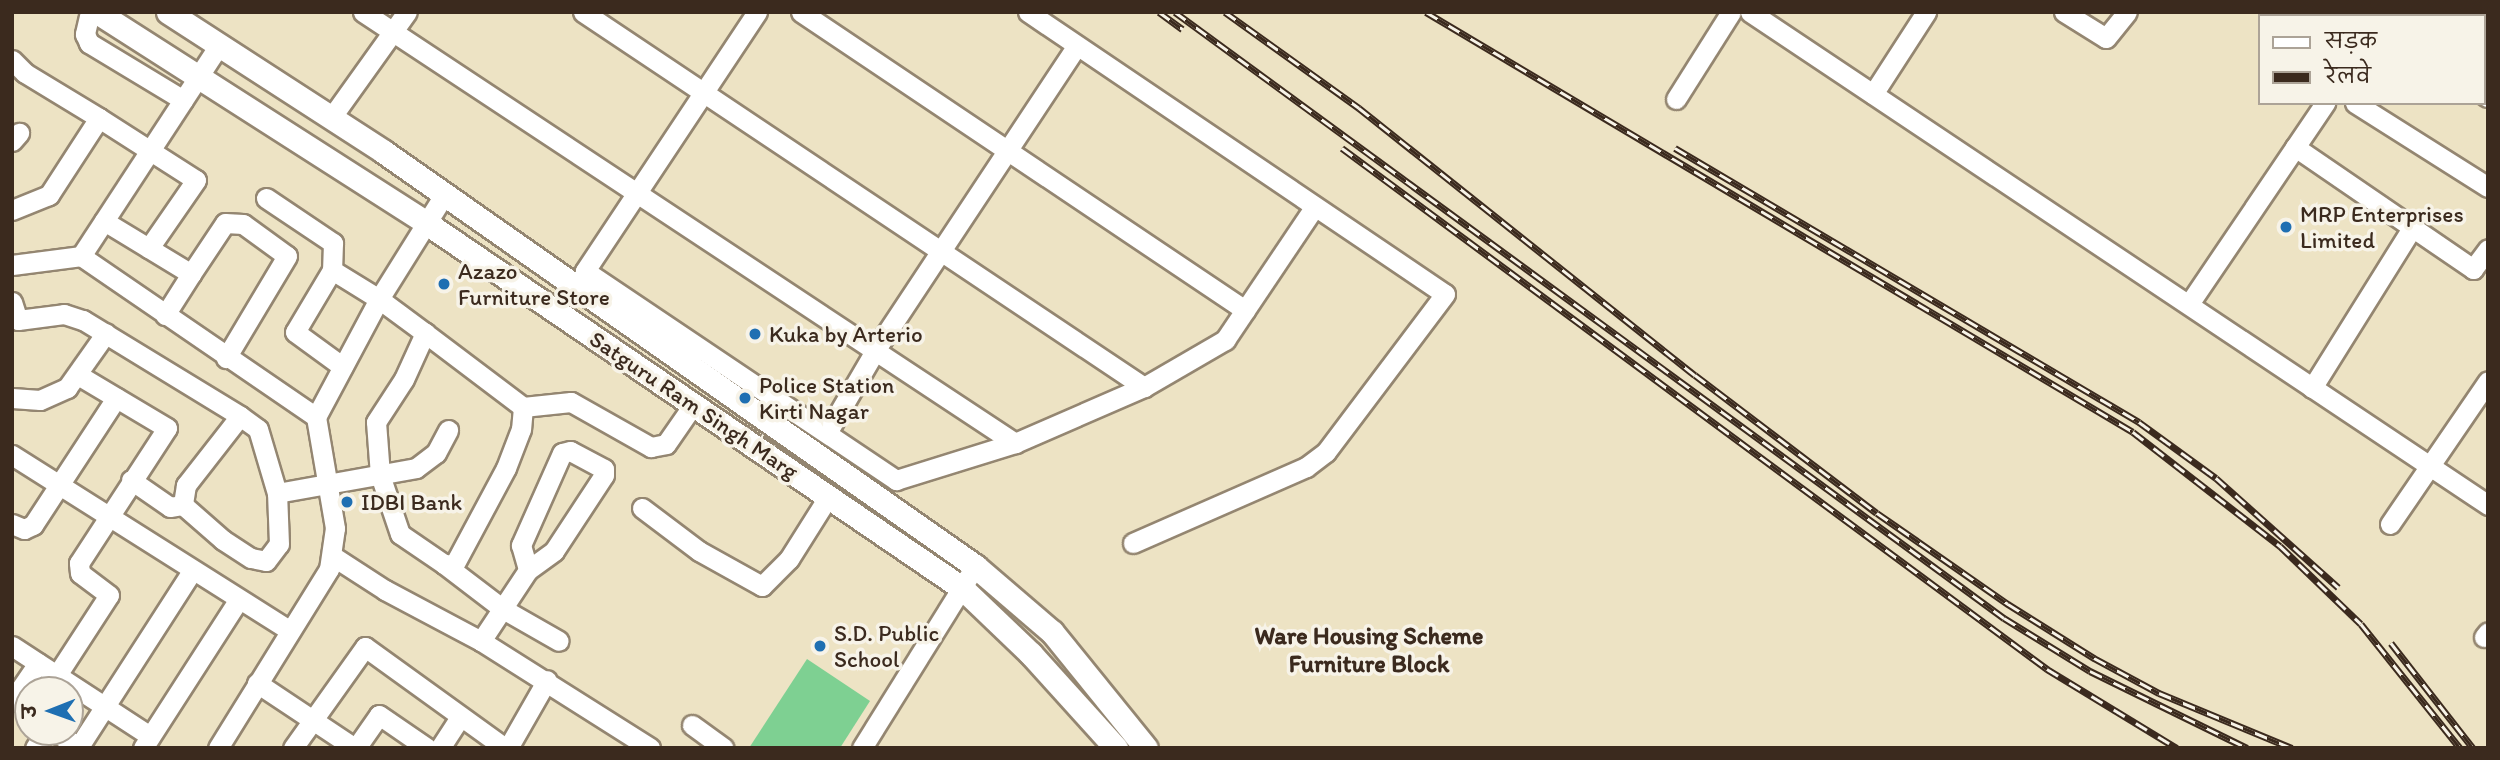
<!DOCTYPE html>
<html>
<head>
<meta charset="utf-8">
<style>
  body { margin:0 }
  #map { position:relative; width:2500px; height:760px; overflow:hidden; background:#ede3c4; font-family:Itim,"Playpen Sans Deva",sans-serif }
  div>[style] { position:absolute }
  .green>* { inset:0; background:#7ed092 }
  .roads { filter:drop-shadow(2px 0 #948671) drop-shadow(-2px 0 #948671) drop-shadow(0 2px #948671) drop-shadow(0 -2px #948671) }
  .minor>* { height:19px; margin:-9.5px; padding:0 9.5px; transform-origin:9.5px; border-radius:9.5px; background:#fff }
  .major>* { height:23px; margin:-11.5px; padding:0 11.5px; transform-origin:11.5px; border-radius:11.5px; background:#fff }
  .rail>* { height:7px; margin-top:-3.5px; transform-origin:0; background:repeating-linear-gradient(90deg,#f7f3e8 0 13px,#3b2a1e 0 26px); box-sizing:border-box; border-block:2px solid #3b2a1e }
  .dots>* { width:19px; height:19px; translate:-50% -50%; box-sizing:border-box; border:4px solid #f7f3e8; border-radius:50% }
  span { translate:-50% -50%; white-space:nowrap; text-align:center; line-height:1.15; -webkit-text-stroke:7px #f7f3e8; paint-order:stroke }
  .poi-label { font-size:23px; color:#3b2a1e }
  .left { translate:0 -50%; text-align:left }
  .street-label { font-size:23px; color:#3b2a1e }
  .neighbourhood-label { font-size:24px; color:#3b2a1e; font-weight:700 }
  .frame { position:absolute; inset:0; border:14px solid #3b2a1e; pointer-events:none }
  .legend { position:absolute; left:2258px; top:14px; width:228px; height:91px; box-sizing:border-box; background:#f7f3e8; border:2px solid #aca397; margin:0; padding:9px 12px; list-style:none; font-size:21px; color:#3b2a1e }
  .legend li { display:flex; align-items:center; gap:14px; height:35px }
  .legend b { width:35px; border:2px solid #aca397 }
  .north { position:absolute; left:14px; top:676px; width:70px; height:70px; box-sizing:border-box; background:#f7f3e8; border:2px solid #aca397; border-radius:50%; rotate:269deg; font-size:19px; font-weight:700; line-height:28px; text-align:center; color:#3b2a1e }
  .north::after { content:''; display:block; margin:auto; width:24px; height:32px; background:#1f6fb2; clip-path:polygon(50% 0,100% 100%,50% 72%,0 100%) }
</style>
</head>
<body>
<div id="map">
  <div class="green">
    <div style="clip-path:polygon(807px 659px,870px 701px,840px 748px,749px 748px)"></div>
  </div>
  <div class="roads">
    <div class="minor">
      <div style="left:90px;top:12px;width:23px;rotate:103deg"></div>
      <div style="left:85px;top:34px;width:10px;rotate:66deg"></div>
      <div style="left:89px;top:43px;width:110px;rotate:31.2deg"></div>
      <div style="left:363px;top:12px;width:782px;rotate:33.47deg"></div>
      <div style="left:583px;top:12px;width:675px;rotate:33.76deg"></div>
      <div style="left:757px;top:12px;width:311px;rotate:123.6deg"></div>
      <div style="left:585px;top:271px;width:375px;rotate:33.9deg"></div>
      <div style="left:896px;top:480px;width:125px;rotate:-17.3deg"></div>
      <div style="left:1015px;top:443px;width:141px;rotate:-23.5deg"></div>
      <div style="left:1144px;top:387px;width:94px;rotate:-30.1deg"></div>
      <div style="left:1225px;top:340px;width:158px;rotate:-56.1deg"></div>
      <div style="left:801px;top:12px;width:535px;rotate:33.87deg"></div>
      <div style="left:1028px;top:12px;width:503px;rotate:34.07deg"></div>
      <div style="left:1445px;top:294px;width:198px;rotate:127deg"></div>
      <div style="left:1326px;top:452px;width:25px;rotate:143deg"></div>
      <div style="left:1306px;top:467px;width:189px;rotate:156.3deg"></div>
      <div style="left:1750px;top:12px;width:888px;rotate:33.74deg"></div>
      <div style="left:2064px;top:12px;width:49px;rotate:31.8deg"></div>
      <div style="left:2106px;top:38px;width:33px;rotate:-51deg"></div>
      <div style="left:12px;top:60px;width:18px;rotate:45deg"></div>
      <div style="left:25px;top:73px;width:87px;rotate:31.3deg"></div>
      <div style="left:99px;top:118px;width:92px;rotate:123deg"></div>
      <div style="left:49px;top:195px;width:40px;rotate:158deg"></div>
      <div style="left:1873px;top:94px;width:98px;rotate:-57.1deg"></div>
      <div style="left:1676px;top:99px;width:103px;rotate:-57.7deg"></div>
      <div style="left:2355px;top:103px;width:157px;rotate:32.3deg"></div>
      <div style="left:99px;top:118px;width:115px;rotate:32.6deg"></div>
      <div style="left:196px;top:180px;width:83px;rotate:124.7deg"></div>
      <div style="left:331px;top:118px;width:130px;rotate:-54.4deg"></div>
      <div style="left:12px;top:141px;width:11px;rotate:-49deg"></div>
      <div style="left:2295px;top:147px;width:216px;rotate:34.4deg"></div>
      <div style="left:2473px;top:269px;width:25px;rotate:-53deg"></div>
      <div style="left:266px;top:198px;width:81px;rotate:33.9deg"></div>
      <div style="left:333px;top:243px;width:27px;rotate:92deg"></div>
      <div style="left:332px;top:270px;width:55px;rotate:31.7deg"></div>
      <div style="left:379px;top:299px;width:57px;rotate:36.5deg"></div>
      <div style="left:425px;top:333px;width:123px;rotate:37.1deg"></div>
      <div style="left:523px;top:407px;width:22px;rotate:95deg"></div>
      <div style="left:521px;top:429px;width:42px;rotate:111deg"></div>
      <div style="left:506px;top:468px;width:110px;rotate:118.2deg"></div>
      <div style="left:454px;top:565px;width:10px;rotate:-174deg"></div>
      <div style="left:444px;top:564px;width:53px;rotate:-145.7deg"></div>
      <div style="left:400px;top:534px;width:62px;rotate:-108.7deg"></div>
      <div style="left:380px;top:475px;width:53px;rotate:-94.3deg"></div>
      <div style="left:376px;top:422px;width:51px;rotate:-56.9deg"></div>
      <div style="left:404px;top:379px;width:51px;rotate:-65.5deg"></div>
      <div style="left:104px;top:221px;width:102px;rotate:31.3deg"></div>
      <div style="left:191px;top:274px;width:61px;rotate:-56.3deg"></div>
      <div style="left:225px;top:223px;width:18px;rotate:3deg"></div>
      <div style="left:243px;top:224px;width:54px;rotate:36deg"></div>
      <div style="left:287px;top:256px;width:119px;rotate:120.9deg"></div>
      <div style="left:81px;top:256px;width:252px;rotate:-56.8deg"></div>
      <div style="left:12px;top:265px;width:70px;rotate:-7.4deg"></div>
      <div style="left:81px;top:256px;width:285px;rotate:34.4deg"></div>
      <div style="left:332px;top:270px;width:72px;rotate:120.8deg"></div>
      <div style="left:295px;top:332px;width:59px;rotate:36.1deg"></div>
      <div style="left:12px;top:302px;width:19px;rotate:72deg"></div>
      <div style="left:18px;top:320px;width:46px;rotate:-7.4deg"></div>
      <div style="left:64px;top:314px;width:20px;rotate:18deg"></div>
      <div style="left:83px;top:320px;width:184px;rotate:31.4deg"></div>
      <div style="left:240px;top:416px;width:22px;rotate:36deg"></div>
      <div style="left:258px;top:429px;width:67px;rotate:73.5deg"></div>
      <div style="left:277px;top:493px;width:141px;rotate:-10.2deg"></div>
      <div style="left:416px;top:468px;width:25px;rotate:-37deg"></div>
      <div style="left:436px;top:453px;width:26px;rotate:-62deg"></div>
      <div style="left:2189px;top:304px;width:243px;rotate:-55.9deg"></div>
      <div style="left:165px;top:315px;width:49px;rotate:-57.6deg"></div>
      <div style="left:2312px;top:388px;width:189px;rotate:-58deg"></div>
      <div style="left:12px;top:398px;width:28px;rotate:4deg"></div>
      <div style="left:40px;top:400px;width:30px;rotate:-24deg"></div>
      <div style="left:67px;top:388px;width:67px;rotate:-54.7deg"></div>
      <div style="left:523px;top:407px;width:48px;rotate:-5.9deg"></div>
      <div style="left:571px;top:402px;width:92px;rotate:29.4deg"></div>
      <div style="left:651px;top:447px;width:15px;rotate:-11deg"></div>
      <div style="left:666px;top:444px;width:47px;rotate:-55.3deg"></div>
      <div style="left:240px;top:416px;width:88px;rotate:128deg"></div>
      <div style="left:186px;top:485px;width:20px;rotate:99deg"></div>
      <div style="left:183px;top:505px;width:53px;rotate:41.2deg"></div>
      <div style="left:223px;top:540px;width:33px;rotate:33deg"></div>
      <div style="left:251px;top:558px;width:15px;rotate:11deg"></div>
      <div style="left:266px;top:561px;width:21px;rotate:-53deg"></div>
      <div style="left:279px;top:544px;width:51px;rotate:-92.2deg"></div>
      <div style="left:827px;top:433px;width:97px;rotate:-59.7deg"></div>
      <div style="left:876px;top:349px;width:362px;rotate:-56.5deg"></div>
      <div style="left:12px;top:455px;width:329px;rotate:32.3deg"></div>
      <div style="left:131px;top:480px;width:47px;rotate:34.7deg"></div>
      <div style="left:170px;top:507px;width:13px;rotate:-9deg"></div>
      <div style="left:642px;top:508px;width:71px;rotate:37deg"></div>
      <div style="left:699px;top:551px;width:72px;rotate:29.1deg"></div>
      <div style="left:762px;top:586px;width:38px;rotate:-45deg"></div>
      <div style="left:789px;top:559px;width:73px;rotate:-57.8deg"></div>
      <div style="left:12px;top:524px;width:13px;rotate:23deg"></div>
      <div style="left:24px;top:529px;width:10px;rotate:-24deg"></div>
      <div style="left:33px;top:525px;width:152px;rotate:-56.8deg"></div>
      <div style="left:2390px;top:524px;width:173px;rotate:-55.6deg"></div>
      <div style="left:334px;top:557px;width:61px;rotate:32.9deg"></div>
      <div style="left:385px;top:590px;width:109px;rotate:28deg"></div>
      <div style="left:481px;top:641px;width:200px;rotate:32.3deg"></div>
      <div style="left:444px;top:564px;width:74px;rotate:37.3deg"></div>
      <div style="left:503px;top:609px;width:64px;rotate:29.7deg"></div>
      <div style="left:2484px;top:637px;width:6px;rotate:-51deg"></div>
      <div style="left:481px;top:641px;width:85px;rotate:-56.5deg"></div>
      <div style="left:528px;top:570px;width:32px;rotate:-36deg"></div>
      <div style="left:554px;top:551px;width:91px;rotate:-56.7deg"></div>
      <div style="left:604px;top:475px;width:6px;rotate:-90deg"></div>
      <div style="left:604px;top:469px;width:38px;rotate:-152deg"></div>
      <div style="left:570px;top:451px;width:8px;rotate:166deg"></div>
      <div style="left:562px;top:453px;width:101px;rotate:114deg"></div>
      <div style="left:521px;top:545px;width:26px;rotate:74deg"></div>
      <div style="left:12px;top:646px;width:165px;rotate:33.1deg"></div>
      <div style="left:57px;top:675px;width:95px;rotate:-57deg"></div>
      <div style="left:109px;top:595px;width:36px;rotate:-143deg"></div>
      <div style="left:80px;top:573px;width:10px;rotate:-96deg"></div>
      <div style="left:79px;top:563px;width:161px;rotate:-56.9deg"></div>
      <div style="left:167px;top:428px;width:104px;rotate:-149.2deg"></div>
      <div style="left:257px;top:683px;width:118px;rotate:33.6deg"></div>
      <div style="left:12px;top:701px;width:46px;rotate:-55.6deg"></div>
      <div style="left:692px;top:725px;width:39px;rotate:36deg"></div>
      <div style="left:55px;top:732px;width:28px;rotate:32deg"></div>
      <div style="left:35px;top:748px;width:19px;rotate:-58deg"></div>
      <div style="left:78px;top:748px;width:211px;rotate:-57.2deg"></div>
      <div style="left:143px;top:748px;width:177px;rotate:-57.2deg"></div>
      <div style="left:218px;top:748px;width:211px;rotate:-58.2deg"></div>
      <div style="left:329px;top:569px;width:41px;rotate:-81.7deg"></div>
      <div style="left:335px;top:528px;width:113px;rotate:-99.7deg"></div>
      <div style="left:316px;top:417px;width:134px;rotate:-61.9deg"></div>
      <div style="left:379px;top:299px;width:123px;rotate:-58deg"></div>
      <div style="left:293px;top:748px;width:124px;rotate:-54.5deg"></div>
      <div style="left:365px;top:647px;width:173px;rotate:35.8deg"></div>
      <div style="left:356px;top:748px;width:40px;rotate:-55.1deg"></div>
      <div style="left:379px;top:715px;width:58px;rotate:34.5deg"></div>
      <div style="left:440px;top:748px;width:37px;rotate:-57deg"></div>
      <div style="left:508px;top:748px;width:78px;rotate:-60.2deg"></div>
      <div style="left:862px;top:748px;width:203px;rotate:-58.1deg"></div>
    </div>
    <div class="major">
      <div style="left:97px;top:12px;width:389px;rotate:32.6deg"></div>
      <div style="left:425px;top:222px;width:650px;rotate:34.28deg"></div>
      <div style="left:962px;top:588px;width:95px;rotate:43.7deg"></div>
      <div style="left:1031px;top:654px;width:127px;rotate:47.9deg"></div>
      <div style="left:168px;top:12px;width:257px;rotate:32.9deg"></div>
      <div style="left:384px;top:152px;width:722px;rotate:35.01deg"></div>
      <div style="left:975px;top:566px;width:101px;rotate:40.6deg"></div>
      <div style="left:1052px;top:632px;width:149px;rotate:51deg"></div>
      <div style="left:2366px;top:12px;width:6px;rotate:39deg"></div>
      <div style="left:2399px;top:12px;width:6px;rotate:39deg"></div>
      <div style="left:2484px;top:31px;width:4px"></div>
      <div style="left:2484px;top:70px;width:4px;rotate:27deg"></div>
      <div style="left:2484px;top:92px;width:5px;rotate:37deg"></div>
    </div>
  </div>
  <div class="rail">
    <div style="left:1159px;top:12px;width:29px;rotate:36deg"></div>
    <div style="left:1175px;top:12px;width:1027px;rotate:36.17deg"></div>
    <div style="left:2004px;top:618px;width:101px;rotate:31.6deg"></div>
    <div style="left:2090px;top:671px;width:175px;rotate:26.1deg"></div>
    <div style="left:1225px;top:12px;width:165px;rotate:35.6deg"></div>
    <div style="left:1359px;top:108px;width:429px;rotate:38.5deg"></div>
    <div style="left:1695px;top:375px;width:228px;rotate:37.2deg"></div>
    <div style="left:1877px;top:513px;width:160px;rotate:34.8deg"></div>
    <div style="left:2008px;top:604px;width:102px;rotate:32.1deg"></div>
    <div style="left:2094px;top:658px;width:74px;rotate:28.3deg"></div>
    <div style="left:2159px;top:693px;width:144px;rotate:22.5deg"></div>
    <div style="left:1426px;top:12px;width:822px;rotate:30.71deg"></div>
    <div style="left:2133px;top:432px;width:186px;rotate:37.8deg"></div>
    <div style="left:2280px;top:546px;width:112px;rotate:43.9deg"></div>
    <div style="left:2361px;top:624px;width:159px;rotate:51.4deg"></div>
    <div style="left:1342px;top:148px;width:877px;rotate:36.46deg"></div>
    <div style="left:2047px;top:669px;width:152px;rotate:31.3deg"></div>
    <div style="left:1675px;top:148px;width:539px;rotate:30.56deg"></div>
    <div style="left:2139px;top:422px;width:95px;rotate:36deg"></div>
    <div style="left:2216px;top:478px;width:164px;rotate:41.8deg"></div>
    <div style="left:2391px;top:643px;width:133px;rotate:52deg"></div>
  </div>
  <div class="dots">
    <div style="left:2286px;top:227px;background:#1f6fb2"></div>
    <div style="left:444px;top:284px;background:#1f6fb2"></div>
    <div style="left:755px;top:334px;background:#1f6fb2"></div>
    <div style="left:745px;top:398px;background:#1f6fb2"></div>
    <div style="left:347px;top:502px;background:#1f6fb2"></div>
    <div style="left:820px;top:646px;background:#1f6fb2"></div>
  </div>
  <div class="poi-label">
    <span class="left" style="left:2300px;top:227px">MRP Enterprises<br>Limited</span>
    <span class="left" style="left:458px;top:284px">Azazo<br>Furniture Store</span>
    <span class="left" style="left:769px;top:334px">Kuka by Arterio</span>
    <span class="left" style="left:759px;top:398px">Police Station<br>Kirti Nagar</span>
    <span class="left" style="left:361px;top:502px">IDBI Bank</span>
    <span class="left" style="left:834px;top:646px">S.D. Public<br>School</span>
  </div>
  <div class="street-label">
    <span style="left:694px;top:405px;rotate:34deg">Satguru Ram Singh Marg</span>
  </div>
  <div class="neighbourhood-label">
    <span style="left:1369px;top:650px">Ware Housing Scheme<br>Furniture Block</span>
  </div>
  <div class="frame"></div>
  <ul class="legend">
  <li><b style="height:9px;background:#fff"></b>सड़क</li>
  <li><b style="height:9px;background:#3b2a1e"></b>रेलवे</li>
  </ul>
  <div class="north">उ</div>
</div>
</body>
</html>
